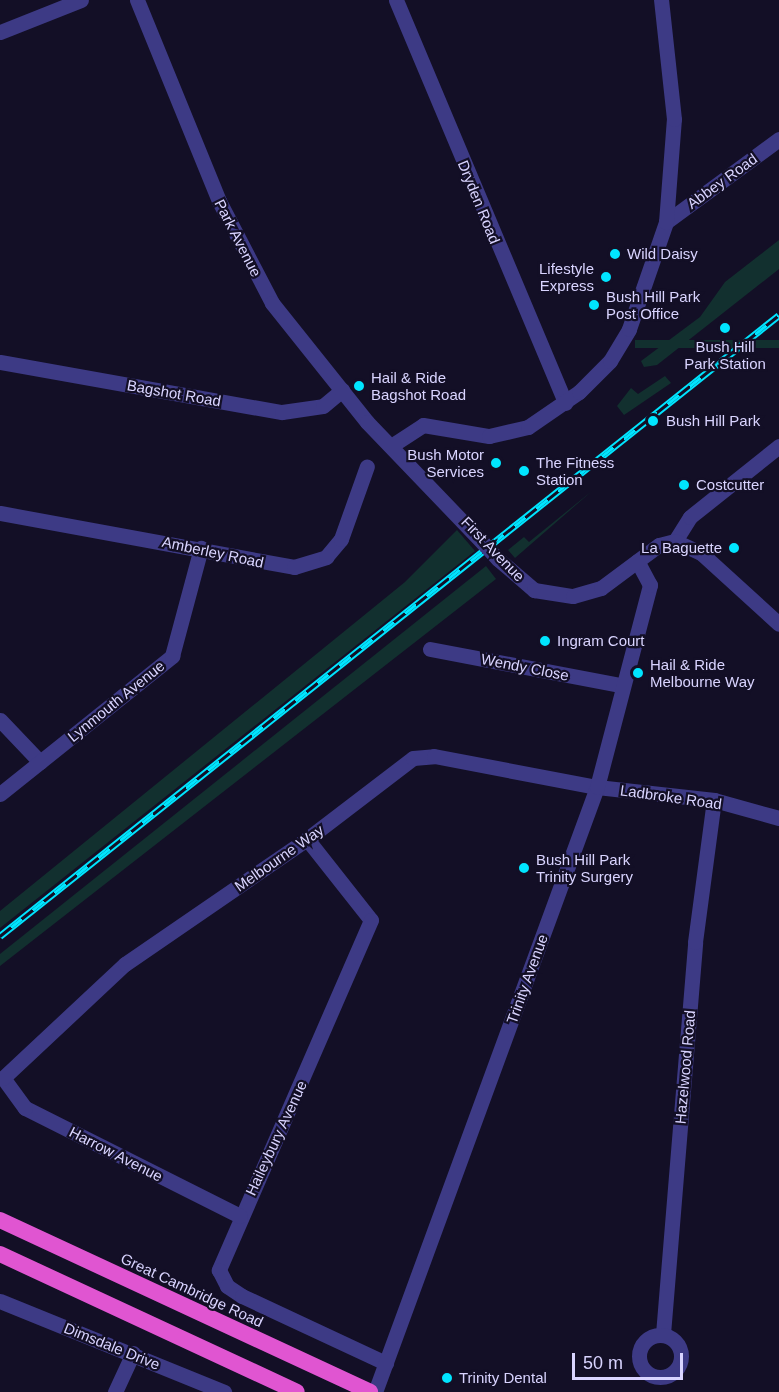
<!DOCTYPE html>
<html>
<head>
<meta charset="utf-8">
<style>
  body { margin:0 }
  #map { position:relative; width:779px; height:1392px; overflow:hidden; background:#130f26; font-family:Arial,sans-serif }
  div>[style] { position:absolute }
  .green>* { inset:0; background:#12302f; transform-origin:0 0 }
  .minor>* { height:15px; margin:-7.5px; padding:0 7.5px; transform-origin:7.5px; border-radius:7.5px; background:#3d3a85 }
  .minor>.ring { margin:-7.5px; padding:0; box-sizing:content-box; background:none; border:15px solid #3d3a85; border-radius:50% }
  .tertiary>* { height:15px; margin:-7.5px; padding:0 7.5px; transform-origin:7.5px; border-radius:7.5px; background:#3d3a85 }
  .trunk>* { height:16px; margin:-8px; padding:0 8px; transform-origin:8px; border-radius:8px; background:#e055d1 }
  .rail>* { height:7px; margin-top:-3.5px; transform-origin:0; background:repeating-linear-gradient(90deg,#130f26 0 14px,#00e5ff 0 28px); box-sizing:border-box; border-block:2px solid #00e5ff }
  .tertiary-bridge>* { height:15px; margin:-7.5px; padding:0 7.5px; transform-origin:7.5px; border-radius:7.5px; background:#3d3a85 }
  .dots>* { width:16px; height:16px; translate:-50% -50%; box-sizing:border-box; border:3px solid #130f26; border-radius:50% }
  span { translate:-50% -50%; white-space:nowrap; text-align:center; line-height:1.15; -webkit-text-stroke:4.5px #130f26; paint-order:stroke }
  .street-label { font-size:15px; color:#d9d4ff }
  .poi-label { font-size:15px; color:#d9d4ff }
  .left { translate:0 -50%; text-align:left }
  .right { translate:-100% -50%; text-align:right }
  .scale { position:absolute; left:572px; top:1353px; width:111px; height:27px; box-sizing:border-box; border:3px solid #d9d4ff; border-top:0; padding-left:8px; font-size:18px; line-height:21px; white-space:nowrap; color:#d9d4ff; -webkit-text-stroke:4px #130f26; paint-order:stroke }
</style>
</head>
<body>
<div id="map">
  <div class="green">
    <div style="clip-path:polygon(779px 240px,779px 269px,657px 365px,644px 367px,641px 361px,700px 317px,725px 282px)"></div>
    <div style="left:779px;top:340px;width:8px;height:144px;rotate:90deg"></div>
    <div style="clip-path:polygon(665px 376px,671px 383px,624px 415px,617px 406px,631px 388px,638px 394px)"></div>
    <div style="clip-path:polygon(592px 491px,515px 558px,508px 550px,524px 537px,529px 542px)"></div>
    <div style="clip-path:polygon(457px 530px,475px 551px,0 928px,0 911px,405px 582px)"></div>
    <div style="clip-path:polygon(486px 566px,496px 579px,0 966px,0 954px)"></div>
  </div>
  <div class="minor">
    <div style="left:396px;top:0;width:437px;rotate:67.2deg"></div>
    <div style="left:0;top:32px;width:87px;rotate:-21.6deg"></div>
    <div style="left:666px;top:222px;width:140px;rotate:-36.3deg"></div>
    <div style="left:0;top:362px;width:286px;rotate:10.1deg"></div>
    <div style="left:282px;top:412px;width:41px;rotate:-8.3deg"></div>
    <div style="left:323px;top:406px;width:25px;rotate:-40deg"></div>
    <div style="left:391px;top:446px;width:38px;rotate:-33deg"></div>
    <div style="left:423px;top:425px;width:67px;rotate:9.5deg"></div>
    <div style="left:489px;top:436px;width:40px;rotate:-13deg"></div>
    <div style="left:528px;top:427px;width:62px;rotate:-34.5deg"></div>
    <div style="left:579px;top:392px;width:44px;rotate:-45deg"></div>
    <div style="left:610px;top:361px;width:37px;rotate:-59deg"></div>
    <div style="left:629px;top:329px;width:113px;rotate:-70.9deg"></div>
    <div style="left:666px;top:222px;width:103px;rotate:-85.6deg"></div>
    <div style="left:674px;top:119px;width:120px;rotate:-96.2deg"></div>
    <div style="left:0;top:513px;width:299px;rotate:10.4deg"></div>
    <div style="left:294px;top:567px;width:34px;rotate:-17deg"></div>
    <div style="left:326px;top:557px;width:23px;rotate:-50deg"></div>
    <div style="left:341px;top:539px;width:77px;rotate:-70.4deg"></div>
    <div style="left:675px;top:541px;width:28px;rotate:-58deg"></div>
    <div style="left:690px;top:517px;width:114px;rotate:-38.6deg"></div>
    <div style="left:430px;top:649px;width:194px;rotate:10.7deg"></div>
    <div style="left:0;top:720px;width:58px;rotate:46.4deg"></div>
    <div style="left:0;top:794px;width:221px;rotate:-38.7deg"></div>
    <div style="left:172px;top:656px;width:112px;rotate:-75deg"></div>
    <div style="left:307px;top:839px;width:103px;rotate:51.7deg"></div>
    <div style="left:371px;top:920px;width:382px;rotate:113.5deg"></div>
    <div style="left:219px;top:1270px;width:18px;rotate:63deg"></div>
    <div style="left:227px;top:1286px;width:18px;rotate:34deg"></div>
    <div style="left:242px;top:1296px;width:159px;rotate:25deg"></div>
    <div style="left:240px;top:1216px;width:241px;rotate:-153.3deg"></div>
    <div style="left:25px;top:1108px;width:37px;rotate:-126deg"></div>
    <div style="left:3px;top:1078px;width:167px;rotate:-43.1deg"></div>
    <div style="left:125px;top:964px;width:221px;rotate:-34.5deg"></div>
    <div style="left:307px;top:839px;width:133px;rotate:-37.4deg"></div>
    <div style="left:413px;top:758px;width:21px;rotate:-5deg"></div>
    <div style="left:434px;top:756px;width:166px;rotate:10.8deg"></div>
    <div style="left:597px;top:787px;width:118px;rotate:6.3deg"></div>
    <div style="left:714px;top:800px;width:67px;rotate:15.5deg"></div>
    <div style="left:0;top:1301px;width:242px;rotate:22.1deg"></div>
    <div style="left:663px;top:1334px;width:393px;rotate:-85.3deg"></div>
    <div style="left:695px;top:942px;width:143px;rotate:-82.4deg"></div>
    <div class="ring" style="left:639px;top:1335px;width:27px;height:27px"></div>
    <div style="left:115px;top:1392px;width:43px;rotate:-65.2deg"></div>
    <div style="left:375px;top:1392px;width:644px;rotate:-69.85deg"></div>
    <div style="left:597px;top:787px;width:209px;rotate:-75.3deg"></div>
    <div style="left:650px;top:585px;width:27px;rotate:-118deg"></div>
  </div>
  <div class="tertiary">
    <div style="left:137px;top:0;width:217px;rotate:67.8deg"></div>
    <div style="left:219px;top:201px;width:115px;rotate:62.5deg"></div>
    <div style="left:272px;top:303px;width:152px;rotate:51.4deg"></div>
    <div style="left:367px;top:422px;width:168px;rotate:46.2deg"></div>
    <div style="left:498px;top:559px;width:48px;rotate:40.7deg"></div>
    <div style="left:534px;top:590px;width:39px;rotate:9deg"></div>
    <div style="left:573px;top:596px;width:29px;rotate:-16deg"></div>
    <div style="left:601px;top:588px;width:72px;rotate:-36.6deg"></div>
    <div style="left:659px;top:545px;width:16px;rotate:-14deg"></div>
    <div style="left:675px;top:541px;width:29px;rotate:25deg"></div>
    <div style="left:701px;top:553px;width:105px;rotate:42.3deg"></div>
  </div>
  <div class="trunk">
    <div style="left:0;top:1220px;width:408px;rotate:24.9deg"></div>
    <div style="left:0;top:1254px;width:327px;rotate:24.9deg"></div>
  </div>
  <div class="rail">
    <div style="left:0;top:936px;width:996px;rotate:-38.56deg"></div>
  </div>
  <div class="tertiary-bridge">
    <div style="left:483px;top:543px;width:22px;rotate:47deg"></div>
  </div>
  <div class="dots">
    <div style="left:615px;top:254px;background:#00e5ff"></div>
    <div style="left:606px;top:277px;background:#00e5ff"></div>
    <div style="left:594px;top:305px;background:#00e5ff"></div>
    <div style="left:725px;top:328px;background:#00e5ff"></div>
    <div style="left:359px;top:386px;background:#00e5ff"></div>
    <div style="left:653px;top:421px;background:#00e5ff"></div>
    <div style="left:496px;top:463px;background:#00e5ff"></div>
    <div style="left:524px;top:471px;background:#00e5ff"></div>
    <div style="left:684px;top:485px;background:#00e5ff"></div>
    <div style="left:734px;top:548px;background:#00e5ff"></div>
    <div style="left:545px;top:641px;background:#00e5ff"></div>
    <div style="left:638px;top:673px;background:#00e5ff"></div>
    <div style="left:524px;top:868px;background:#00e5ff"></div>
    <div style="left:447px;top:1378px;background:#00e5ff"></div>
  </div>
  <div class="street-label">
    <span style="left:722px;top:181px;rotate:-36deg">Abbey Road</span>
    <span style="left:479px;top:202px;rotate:68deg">Dryden Road</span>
    <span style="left:238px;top:238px;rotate:63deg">Park Avenue</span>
    <span style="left:174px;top:393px;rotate:10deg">Bagshot Road</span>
    <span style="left:493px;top:549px;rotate:46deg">First Avenue</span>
    <span style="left:213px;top:552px;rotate:12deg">Amberley Road</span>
    <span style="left:525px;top:667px;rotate:11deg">Wendy Close</span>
    <span style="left:116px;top:701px;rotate:-39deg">Lynmouth Avenue</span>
    <span style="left:671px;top:797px;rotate:8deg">Ladbroke Road</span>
    <span style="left:279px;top:858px;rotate:-35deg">Melbourne Way</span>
    <span style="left:527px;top:979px;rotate:-70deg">Trinity Avenue</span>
    <span style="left:685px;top:1067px;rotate:-85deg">Hazelwood Road</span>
    <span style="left:276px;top:1138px;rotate:-65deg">Haileybury Avenue</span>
    <span style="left:116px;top:1154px;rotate:27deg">Harrow Avenue</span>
    <span style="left:192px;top:1290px;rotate:25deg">Great Cambridge Road</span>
    <span style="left:112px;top:1346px;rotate:22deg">Dimsdale Drive</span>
  </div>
  <div class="poi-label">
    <span class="left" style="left:627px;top:254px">Wild Daisy</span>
    <span class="right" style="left:594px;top:277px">Lifestyle<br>Express</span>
    <span class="left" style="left:606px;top:305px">Bush Hill Park<br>Post Office</span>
    <span style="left:725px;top:355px">Bush Hill<br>Park Station</span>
    <span class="left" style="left:371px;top:386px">Hail &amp; Ride<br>Bagshot Road</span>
    <span class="left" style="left:666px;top:421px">Bush Hill Park</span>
    <span class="right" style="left:484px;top:463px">Bush Motor<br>Services</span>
    <span class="left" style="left:536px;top:471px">The Fitness<br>Station</span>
    <span class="left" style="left:696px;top:485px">Costcutter</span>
    <span class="right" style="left:722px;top:548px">La Baguette</span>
    <span class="left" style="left:557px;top:641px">Ingram Court</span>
    <span class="left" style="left:650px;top:673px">Hail &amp; Ride<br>Melbourne Way</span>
    <span class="left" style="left:536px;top:868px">Bush Hill Park<br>Trinity Surgery</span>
    <span class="left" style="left:459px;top:1378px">Trinity Dental</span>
  </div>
  <div class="scale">50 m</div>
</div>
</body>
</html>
